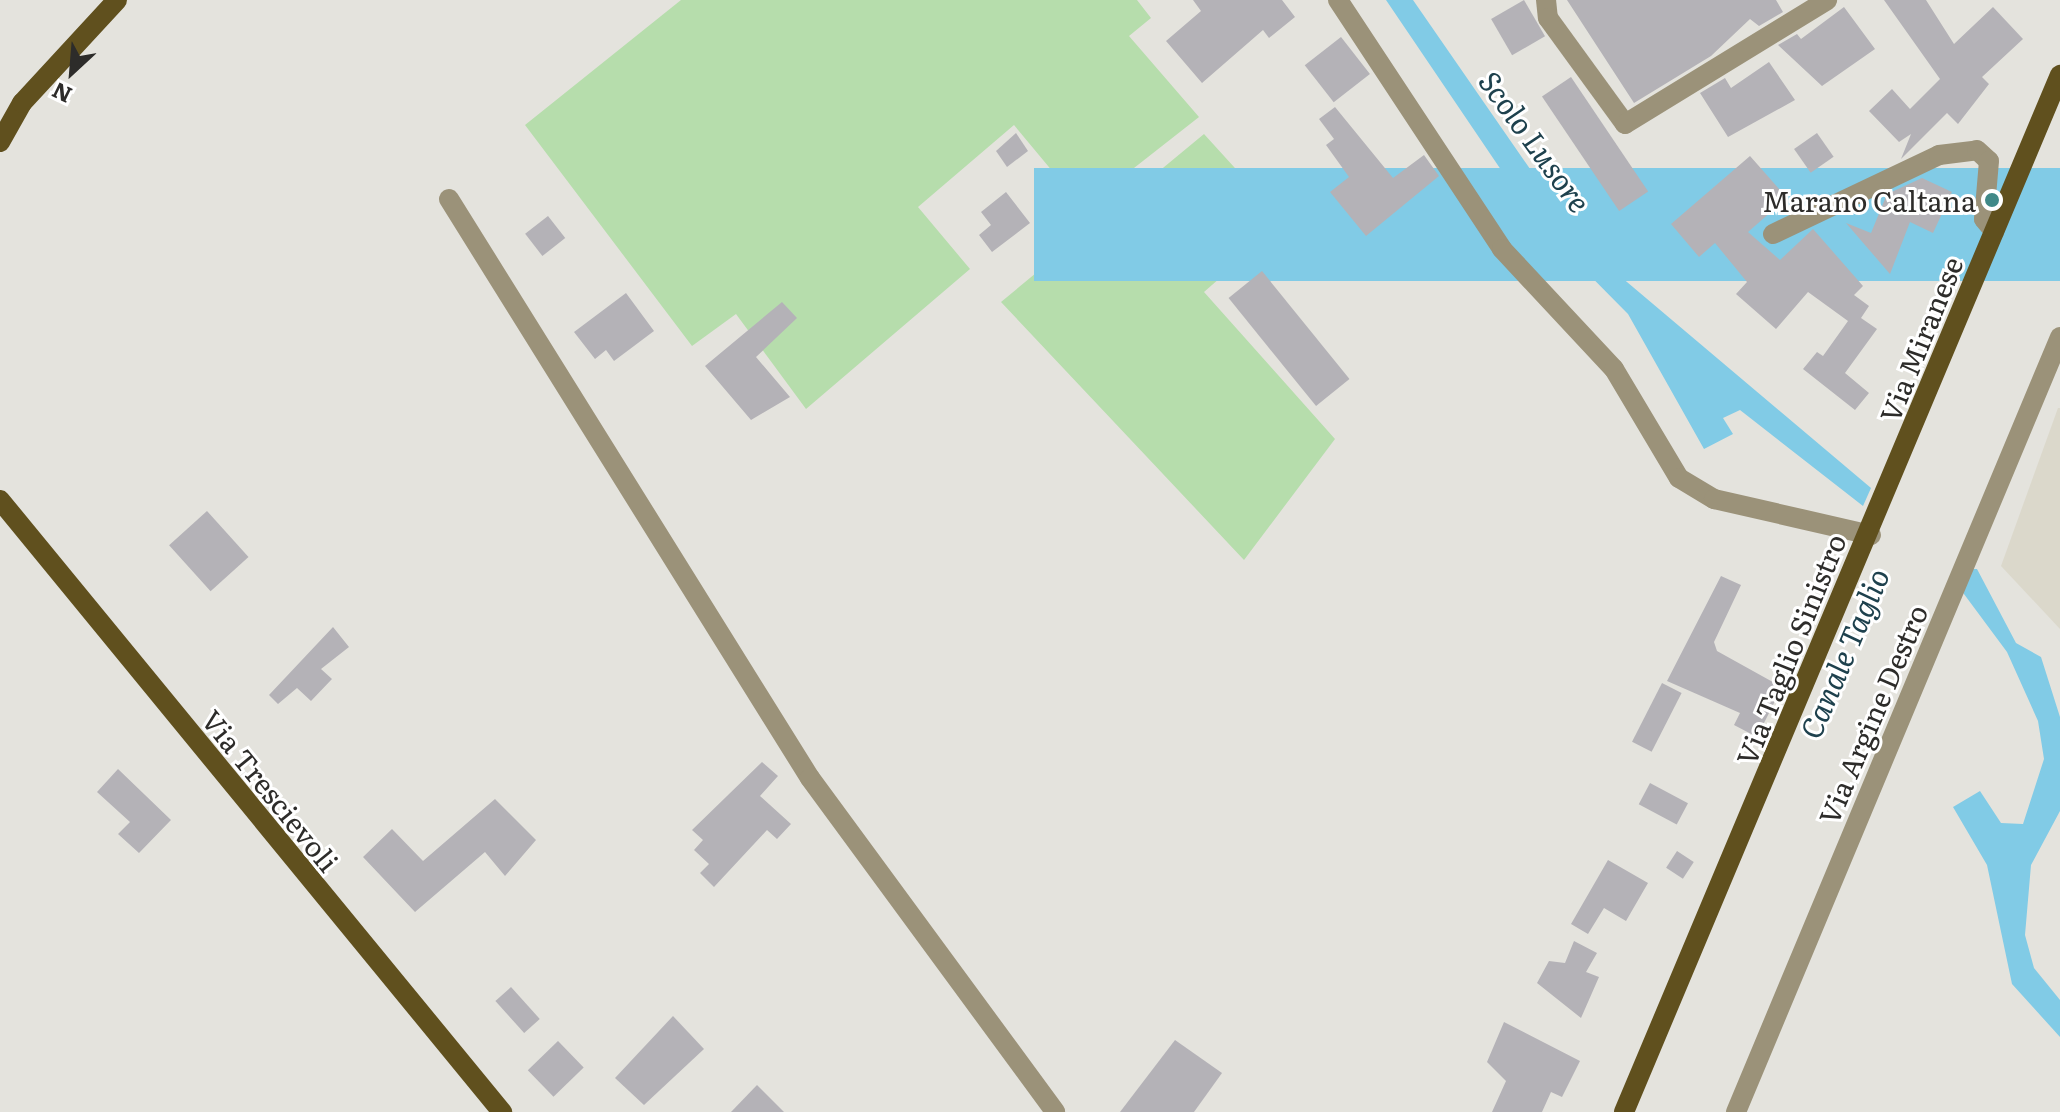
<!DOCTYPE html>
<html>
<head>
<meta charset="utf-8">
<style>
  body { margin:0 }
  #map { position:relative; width:2060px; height:1112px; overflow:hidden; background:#e4e3dd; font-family:Literata,serif }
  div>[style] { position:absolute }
  .built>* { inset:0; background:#dbd8cb }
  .green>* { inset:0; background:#b6ddac }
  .water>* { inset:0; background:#81cbe6; transform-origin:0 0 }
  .building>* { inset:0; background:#b4b2b7; transform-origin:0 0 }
  .minor>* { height:20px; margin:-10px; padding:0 10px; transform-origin:10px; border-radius:10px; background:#9b9279 }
  .major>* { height:20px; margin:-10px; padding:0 10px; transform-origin:10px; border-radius:10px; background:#60501e }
  .dots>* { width:22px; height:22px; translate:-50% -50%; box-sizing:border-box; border:4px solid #fff; border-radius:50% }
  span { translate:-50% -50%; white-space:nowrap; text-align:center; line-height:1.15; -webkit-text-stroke:6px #fff; paint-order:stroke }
  .poi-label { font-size:28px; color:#2d2c2a }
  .right { translate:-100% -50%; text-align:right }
  .street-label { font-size:28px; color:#2d2c2a }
  .water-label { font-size:30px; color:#1e414d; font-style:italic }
  .north { position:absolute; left:32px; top:32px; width:80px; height:80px; -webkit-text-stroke:6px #fff; paint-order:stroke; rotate:206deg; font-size:22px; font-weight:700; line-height:32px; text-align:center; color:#2d2c2a }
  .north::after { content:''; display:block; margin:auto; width:28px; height:36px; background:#2d2c2a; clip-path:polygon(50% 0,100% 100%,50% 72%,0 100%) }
</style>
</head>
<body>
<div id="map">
  <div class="built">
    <div style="clip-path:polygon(2058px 408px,2060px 408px,2060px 629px,2001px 566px)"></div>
  </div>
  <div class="green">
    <div style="clip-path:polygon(681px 0,1137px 0,1151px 18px,1129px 36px,1199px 117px,1083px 208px,1014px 125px,918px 207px,970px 269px,806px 409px,736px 314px,692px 346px,525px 125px)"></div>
    <div style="clip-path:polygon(1204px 134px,1284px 222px,1204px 292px,1335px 439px,1244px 560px,1001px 302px)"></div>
  </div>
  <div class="water">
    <div style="clip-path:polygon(1386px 0,1413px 0,1582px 244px,1871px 488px,1863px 506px,1740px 410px,1723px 418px,1733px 434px,1704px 449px,1628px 314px,1535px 220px)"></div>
    <div style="left:2060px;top:168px;width:113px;height:1026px;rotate:90deg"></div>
    <div style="clip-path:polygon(1970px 569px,1977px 569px,2016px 643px,2041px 657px,2060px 717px,2060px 811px,2031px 865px,2025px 935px,2034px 968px,2060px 1000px,2060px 1037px,2012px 984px,1987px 865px,1953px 807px,1980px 791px,2001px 823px,2023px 824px,2044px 759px,2038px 721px,2007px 652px,1961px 590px)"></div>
  </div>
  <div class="building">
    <div style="clip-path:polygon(1193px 0,1282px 0,1295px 17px,1269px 38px,1263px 30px,1202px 83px,1166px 41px,1201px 11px)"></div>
    <div style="left:1524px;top:0;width:42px;height:38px;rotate:60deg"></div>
    <div style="clip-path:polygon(1567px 0,1776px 0,1783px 12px,1759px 26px,1750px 19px,1711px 56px,1634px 103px)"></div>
    <div style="clip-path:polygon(1884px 0,1926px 0,1954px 44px,1993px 7px,2023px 39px,1982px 77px,1989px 84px,1958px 124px,1947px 113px,1901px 159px,1911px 134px,1899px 142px,1869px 111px,1892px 89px,1910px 109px,1940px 79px)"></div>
    <div style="clip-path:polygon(1844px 7px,1875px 49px,1822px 86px,1778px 45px,1797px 34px,1801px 39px)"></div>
    <div style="left:1341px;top:37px;width:47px;height:46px;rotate:52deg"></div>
    <div style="clip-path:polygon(1769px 62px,1795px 100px,1728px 137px,1700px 93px,1725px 78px,1731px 88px)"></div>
    <div style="left:1571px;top:77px;width:138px;height:35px;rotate:56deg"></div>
    <div style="clip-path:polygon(1335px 107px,1393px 178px,1424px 155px,1439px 176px,1366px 236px,1330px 192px,1349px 177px,1326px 145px,1334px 139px,1319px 119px)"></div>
    <div style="clip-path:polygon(1016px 133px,1028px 151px,1007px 167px,996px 151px)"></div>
    <div style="left:1817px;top:133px;width:29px;height:28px;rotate:55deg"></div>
    <div style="clip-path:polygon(1750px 156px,1787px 198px,1748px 232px,1780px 260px,1813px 229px,1863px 286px,1854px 295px,1869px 306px,1861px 318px,1877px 329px,1845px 373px,1869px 393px,1855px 410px,1803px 369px,1817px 352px,1823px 356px,1848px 321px,1808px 292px,1776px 329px,1736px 294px,1747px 282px,1715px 243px,1699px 257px,1671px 224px)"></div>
    <div style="clip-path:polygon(1922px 178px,1952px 192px,1933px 233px,1910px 222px,1890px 274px,1846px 223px,1871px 233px,1887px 194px)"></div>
    <div style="clip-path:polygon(1006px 192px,1030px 223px,992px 252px,979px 235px,991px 225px,981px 212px)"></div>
    <div style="left:548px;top:216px;width:28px;height:29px;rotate:52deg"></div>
    <div style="left:1262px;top:271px;width:139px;height:43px;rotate:51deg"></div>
    <div style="clip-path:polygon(626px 293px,654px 331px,614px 361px,606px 350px,595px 359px,574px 332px)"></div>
    <div style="clip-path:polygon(782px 302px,797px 318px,756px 357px,790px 397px,751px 420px,705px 366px)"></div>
    <div style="left:207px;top:511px;width:62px;height:51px;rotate:48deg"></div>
    <div style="clip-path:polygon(1721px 576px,1741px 585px,1714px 642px,1717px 651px,1782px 687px,1757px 737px,1734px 725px,1740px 713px,1667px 681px)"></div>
    <div style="clip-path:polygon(333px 627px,349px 647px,321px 669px,332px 679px,311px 701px,297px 688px,278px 704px,269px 695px)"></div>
    <div style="left:1662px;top:683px;width:22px;height:66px;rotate:27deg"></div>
    <div style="clip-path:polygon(762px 762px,778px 776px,760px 796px,791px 824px,777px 839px,767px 830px,714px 887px,700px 873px,709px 864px,694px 850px,703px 840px,692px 830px)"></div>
    <div style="clip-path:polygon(118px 769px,171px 820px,139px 853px,118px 834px,130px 822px,97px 792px)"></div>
    <div style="left:1650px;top:783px;width:43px;height:24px;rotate:28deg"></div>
    <div style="clip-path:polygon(495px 799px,536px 840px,505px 876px,485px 852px,415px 912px,363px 857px,392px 829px,423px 861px)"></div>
    <div style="left:1677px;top:851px;width:20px;height:20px;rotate:33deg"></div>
    <div style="clip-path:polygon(1608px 860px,1648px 883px,1626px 921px,1604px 908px,1588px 934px,1571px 924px)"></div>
    <div style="clip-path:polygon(1574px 941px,1597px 953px,1586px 972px,1599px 977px,1581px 1018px,1537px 983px,1549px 961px,1565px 963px)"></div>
    <div style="left:511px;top:987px;width:43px;height:21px;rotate:48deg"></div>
    <div style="clip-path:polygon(673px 1016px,704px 1049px,644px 1105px,615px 1078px)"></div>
    <div style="clip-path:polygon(1504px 1022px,1580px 1061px,1562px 1097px,1551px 1092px,1542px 1112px,1492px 1112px,1506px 1081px,1487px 1062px)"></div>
    <div style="clip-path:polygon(1175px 1040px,1222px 1073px,1194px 1112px,1120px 1112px)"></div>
    <div style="left:558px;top:1041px;width:37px;height:42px;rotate:46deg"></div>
    <div style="clip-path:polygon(757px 1085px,784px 1112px,731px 1112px)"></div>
  </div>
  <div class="minor">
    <div style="left:1338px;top:0;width:298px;rotate:56.6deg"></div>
    <div style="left:1502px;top:249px;width:164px;rotate:47deg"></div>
    <div style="left:1614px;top:369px;width:127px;rotate:59.2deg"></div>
    <div style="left:1679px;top:478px;width:41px;rotate:31deg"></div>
    <div style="left:1714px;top:499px;width:161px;rotate:12.9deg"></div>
    <div style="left:1546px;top:0;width:18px;rotate:84deg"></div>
    <div style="left:1548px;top:18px;width:131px;rotate:54deg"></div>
    <div style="left:1625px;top:124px;width:237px;rotate:-31.5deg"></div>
    <div style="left:449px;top:199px;width:682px;rotate:58.06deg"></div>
    <div style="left:810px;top:778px;width:414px;rotate:53.7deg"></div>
    <div style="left:1773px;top:234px;width:184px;rotate:-25.4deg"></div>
    <div style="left:1939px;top:155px;width:38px;rotate:-7deg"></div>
    <div style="left:1977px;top:150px;width:16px;rotate:43deg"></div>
    <div style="left:1989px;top:161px;width:58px;rotate:94.9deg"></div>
    <div style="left:1984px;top:219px;width:16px;rotate:50deg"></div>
    <div style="left:1736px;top:1112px;width:840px;rotate:-67.31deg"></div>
  </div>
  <div class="major">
    <div style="left:0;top:142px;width:45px;rotate:-60.6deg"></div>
    <div style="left:22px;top:103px;width:140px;rotate:-47.3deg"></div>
    <div style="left:0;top:500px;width:792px;rotate:50.64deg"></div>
    <div style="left:1624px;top:1112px;width:1125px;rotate:-67.2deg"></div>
  </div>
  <div class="dots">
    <div style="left:1992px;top:200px;background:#408988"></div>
  </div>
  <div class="poi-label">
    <span class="right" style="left:1976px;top:200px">Marano Caltana</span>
  </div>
  <div class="street-label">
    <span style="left:1920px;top:339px;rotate:-68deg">Via Miranese</span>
    <span style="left:1790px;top:649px;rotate:-68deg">Via Taglio Sinistro</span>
    <span style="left:1872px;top:714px;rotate:-67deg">Via Argine Destro</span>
    <span style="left:271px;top:790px;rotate:51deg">Via Trescievoli</span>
  </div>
  <div class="water-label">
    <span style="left:1536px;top:141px;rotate:54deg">Scolo Lusore</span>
    <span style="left:1843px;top:653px;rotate:-67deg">Canale Taglio</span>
  </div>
  <div class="north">N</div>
</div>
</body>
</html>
